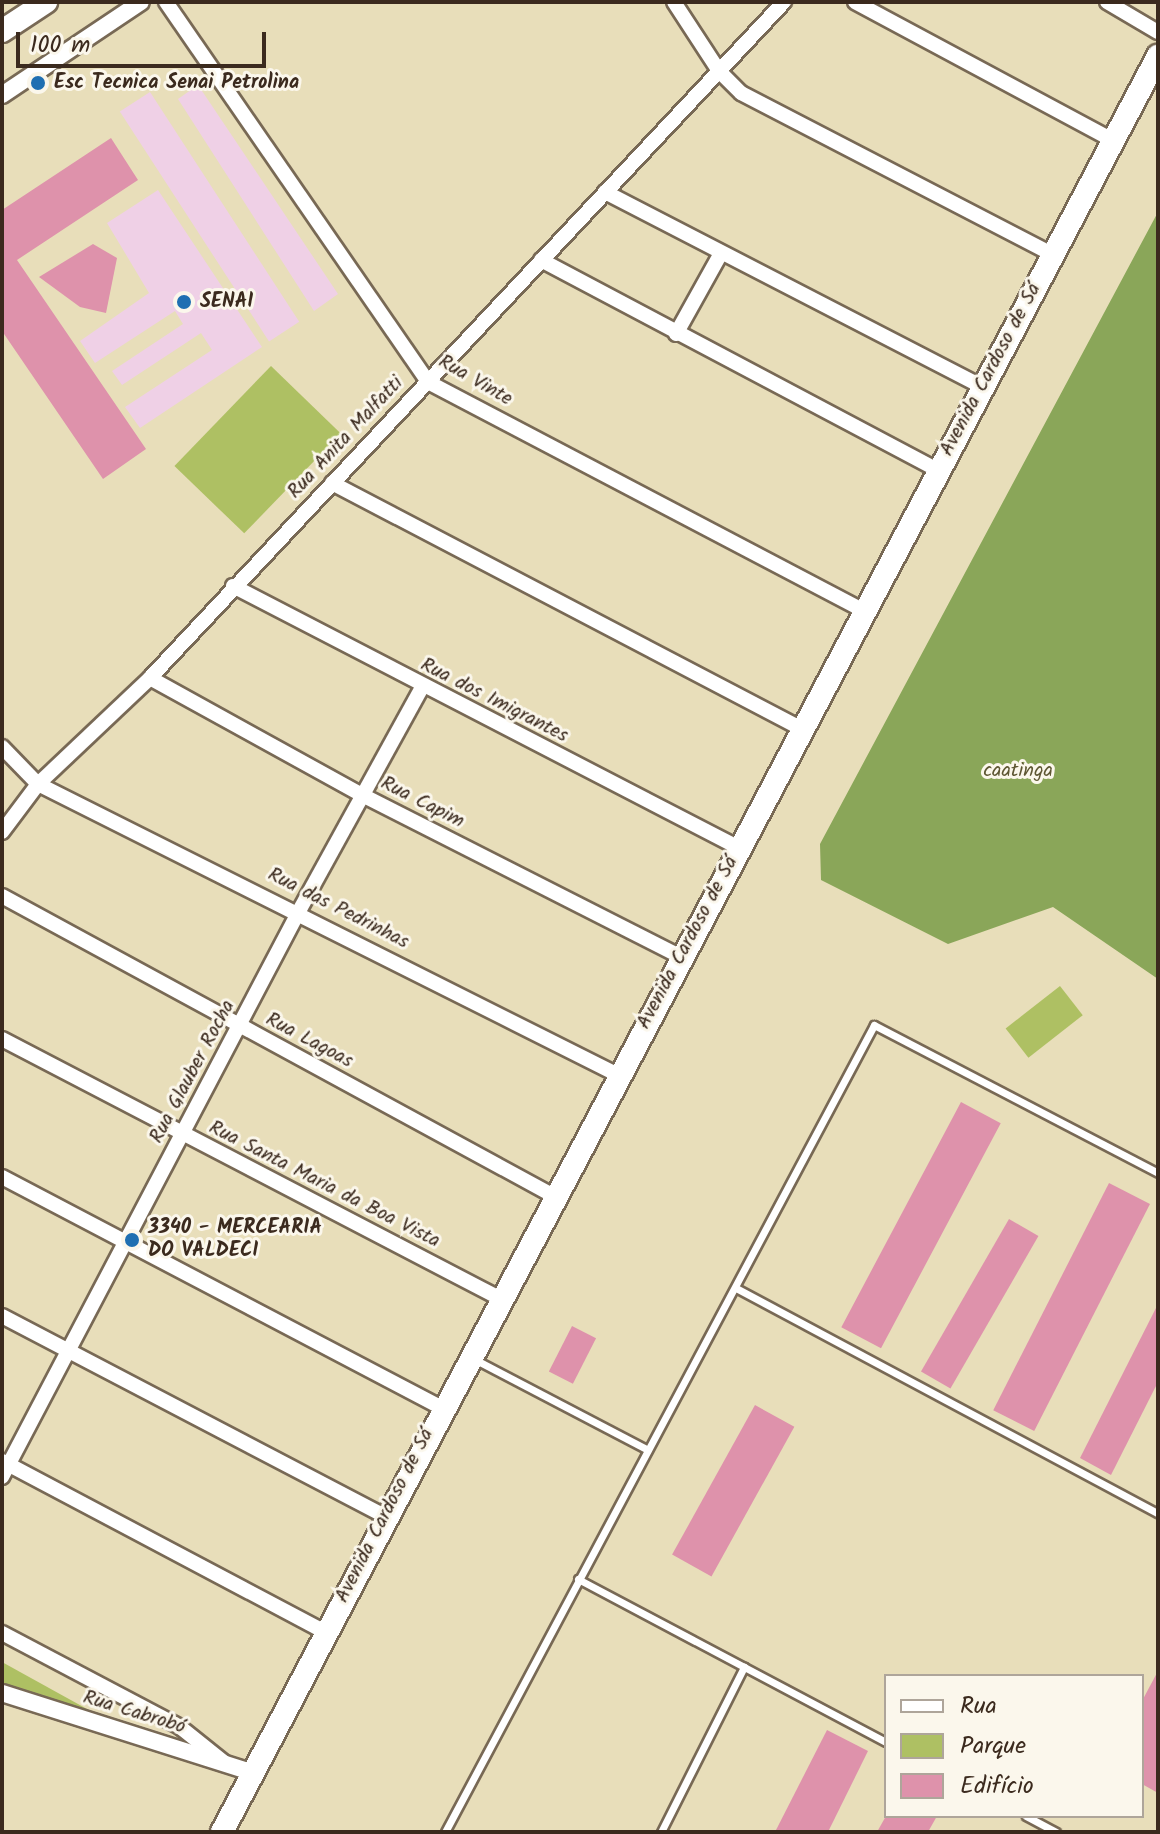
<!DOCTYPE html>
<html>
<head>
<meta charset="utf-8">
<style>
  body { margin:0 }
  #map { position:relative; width:1160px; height:1834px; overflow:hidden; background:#e8deba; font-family:Kalam,sans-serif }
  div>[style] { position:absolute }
  .built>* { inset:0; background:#efd0e6; transform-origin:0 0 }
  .green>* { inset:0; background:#aec063; transform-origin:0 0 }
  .forest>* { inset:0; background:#8aa659 }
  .building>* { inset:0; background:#de92ab; transform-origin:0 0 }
  .roads { filter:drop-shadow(2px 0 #786955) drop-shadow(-2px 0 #786955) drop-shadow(0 2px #786955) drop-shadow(0 -2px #786955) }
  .service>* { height:7px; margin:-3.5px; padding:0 3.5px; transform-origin:3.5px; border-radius:3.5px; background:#fff }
  .minor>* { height:14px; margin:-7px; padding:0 7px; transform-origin:7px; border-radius:7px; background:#fff }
  .tertiary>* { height:16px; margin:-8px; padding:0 8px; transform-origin:8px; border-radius:8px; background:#fff }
  .primary>* { height:22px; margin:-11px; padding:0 11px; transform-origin:11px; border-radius:11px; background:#fff }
  .trunk>* { height:22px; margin:-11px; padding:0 11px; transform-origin:11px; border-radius:11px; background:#fff }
  .dots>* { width:22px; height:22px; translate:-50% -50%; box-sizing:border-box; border:4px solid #fbf7ec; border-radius:50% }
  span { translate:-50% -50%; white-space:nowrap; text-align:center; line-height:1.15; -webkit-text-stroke:6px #fbf7ec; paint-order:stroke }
  .poi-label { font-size:20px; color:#3b2a1e; font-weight:700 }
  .left { translate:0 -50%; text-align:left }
  .street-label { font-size:20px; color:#3b2a1e }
  .park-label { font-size:20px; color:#5e5733 }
  .frame { position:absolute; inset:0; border:4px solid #3b2a1e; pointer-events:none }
  .legend { position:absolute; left:884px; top:1674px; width:260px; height:144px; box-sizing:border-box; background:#fbf7ec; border:2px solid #aea59a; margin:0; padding:10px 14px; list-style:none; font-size:24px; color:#3b2a1e }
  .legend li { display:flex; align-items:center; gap:16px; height:40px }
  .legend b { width:40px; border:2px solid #aea59a }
  .scale { position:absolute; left:16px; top:32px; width:250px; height:36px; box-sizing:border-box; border:4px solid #3b2a1e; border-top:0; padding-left:10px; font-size:24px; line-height:28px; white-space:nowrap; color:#3b2a1e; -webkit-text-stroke:6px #fbf7ec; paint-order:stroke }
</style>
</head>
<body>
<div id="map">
  <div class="built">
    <div style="clip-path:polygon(198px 85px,338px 294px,314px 311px,178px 99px)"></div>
    <div style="left:150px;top:92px;width:274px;height:36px;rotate:57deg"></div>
    <div style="clip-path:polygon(158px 190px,262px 347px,140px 428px,125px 407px,212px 350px,201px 333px,122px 385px,112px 371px,183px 324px,175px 311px,95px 363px,80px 341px,149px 293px,107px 223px)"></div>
  </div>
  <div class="green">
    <div style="left:271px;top:366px;width:97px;height:139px;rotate:44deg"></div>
    <div style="left:1060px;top:986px;width:37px;height:69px;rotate:52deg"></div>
    <div style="clip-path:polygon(2px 1662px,125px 1730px,2px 1687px)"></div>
  </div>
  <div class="forest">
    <div style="clip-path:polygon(1158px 212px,1158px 979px,1053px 907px,948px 944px,821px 880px,820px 844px)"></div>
  </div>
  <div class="building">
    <div style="clip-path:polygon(111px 138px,138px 180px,17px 260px,146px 449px,103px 479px,2px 331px,2px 210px)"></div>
    <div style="clip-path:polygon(93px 244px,117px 258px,106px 313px,80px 307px,39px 277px)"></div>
    <div style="left:961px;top:1102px;width:45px;height:255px;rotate:28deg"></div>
    <div style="left:1109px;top:1183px;width:46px;height:255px;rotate:27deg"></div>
    <div style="left:1009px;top:1219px;width:34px;height:176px;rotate:30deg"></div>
    <div style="clip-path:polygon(1158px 1304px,1158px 1382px,1111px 1475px,1080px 1458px)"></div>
    <div style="left:572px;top:1326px;width:27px;height:51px;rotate:27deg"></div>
    <div style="left:755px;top:1405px;width:45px;height:171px;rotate:29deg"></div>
    <div style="clip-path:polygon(1158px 1671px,1158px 1793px,1142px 1784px,1142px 1701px)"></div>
    <div style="clip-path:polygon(827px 1730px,868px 1751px,828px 1832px,775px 1832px)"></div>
    <div style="clip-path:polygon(886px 1816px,937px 1816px,928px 1832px,877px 1832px)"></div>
  </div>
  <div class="roads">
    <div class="service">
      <div style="left:736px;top:1288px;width:478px;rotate:28.1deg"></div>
      <div style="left:474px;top:1359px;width:196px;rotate:27.6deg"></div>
      <div style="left:578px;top:1579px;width:348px;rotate:27.9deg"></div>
      <div style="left:1026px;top:1816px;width:34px;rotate:28deg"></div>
      <div style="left:445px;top:1832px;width:914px;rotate:-62deg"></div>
      <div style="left:874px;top:1025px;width:320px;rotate:27.5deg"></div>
      <div style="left:661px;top:1832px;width:185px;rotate:-63.3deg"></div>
    </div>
    <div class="minor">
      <div style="left:166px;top:2px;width:462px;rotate:55.4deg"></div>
      <div style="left:428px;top:382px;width:493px;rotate:27.7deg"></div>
      <div style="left:674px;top:2px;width:82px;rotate:56.9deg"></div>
      <div style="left:719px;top:71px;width:31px;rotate:45deg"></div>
      <div style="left:741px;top:93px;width:350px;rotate:27.4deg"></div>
      <div style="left:855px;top:2px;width:292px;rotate:28.2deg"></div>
      <div style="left:1107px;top:2px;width:59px;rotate:30.5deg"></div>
      <div style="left:605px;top:192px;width:424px;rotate:27.3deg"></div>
      <div style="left:541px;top:260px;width:449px;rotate:27.9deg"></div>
      <div style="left:676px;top:334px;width:93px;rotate:-60.9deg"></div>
      <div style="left:332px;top:483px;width:530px;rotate:27.63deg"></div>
      <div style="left:233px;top:586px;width:570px;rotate:27.37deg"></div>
      <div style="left:150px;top:678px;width:242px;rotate:28.9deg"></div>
      <div style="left:362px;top:795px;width:356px;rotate:26.9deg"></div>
      <div style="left:2px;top:747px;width:52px;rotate:45.8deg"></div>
      <div style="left:38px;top:784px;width:649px;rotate:26.64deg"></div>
      <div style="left:2px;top:832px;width:60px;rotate:-53.1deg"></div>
      <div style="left:38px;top:784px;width:154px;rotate:-43.4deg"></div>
      <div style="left:150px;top:678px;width:927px;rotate:-46.84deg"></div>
      <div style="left:2px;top:896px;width:630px;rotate:28.52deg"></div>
      <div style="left:2px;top:1039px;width:563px;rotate:27.52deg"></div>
      <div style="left:2px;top:1177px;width:497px;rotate:27.7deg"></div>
      <div style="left:2px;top:1316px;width:432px;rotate:27.6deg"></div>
      <div style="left:2px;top:1461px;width:365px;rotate:27.9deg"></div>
      <div style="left:2px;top:1477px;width:639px;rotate:-62.31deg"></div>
      <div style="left:299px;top:911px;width:256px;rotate:-61.2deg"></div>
      <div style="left:2px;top:1633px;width:201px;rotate:27.8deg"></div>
      <div style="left:180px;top:1727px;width:58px;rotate:38.7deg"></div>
    </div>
    <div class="tertiary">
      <div style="left:2px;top:95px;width:167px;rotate:-33.8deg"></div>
      <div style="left:2px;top:1693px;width:264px;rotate:17.6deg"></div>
    </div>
    <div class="primary">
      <div style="left:2px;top:31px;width:53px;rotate:-33.4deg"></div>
    </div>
    <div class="trunk">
      <div style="left:222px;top:1832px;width:2008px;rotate:-62.21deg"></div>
    </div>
  </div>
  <div class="dots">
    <div style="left:38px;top:83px;background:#1f6fb2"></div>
    <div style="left:184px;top:302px;background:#1f6fb2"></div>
    <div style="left:132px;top:1240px;background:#1f6fb2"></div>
  </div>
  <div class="poi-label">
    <span class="left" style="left:54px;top:83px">Esc Tecnica Senai Petrolina</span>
    <span class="left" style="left:200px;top:302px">SENAI</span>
    <span class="left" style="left:148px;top:1240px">3340 - MERCEARIA<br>DO VALDECI</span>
  </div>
  <div class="street-label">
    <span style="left:991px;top:370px;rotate:-62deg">Avenida Cardoso de Sá</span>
    <span style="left:475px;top:381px;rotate:30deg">Rua Vinte</span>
    <span style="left:346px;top:438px;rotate:-47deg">Rua Anita Malfatti</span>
    <span style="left:494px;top:701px;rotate:27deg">Rua dos Imigrantes</span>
    <span style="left:422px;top:803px;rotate:27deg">Rua Capim</span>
    <span style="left:338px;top:909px;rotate:27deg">Rua das Pedrinhas</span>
    <span style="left:688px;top:943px;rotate:-62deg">Avenida Cardoso de Sá</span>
    <span style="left:309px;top:1041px;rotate:28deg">Rua Lagoas</span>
    <span style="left:193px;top:1072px;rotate:-62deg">Rua Glauber Rocha</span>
    <span style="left:324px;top:1185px;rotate:27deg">Rua Santa Maria da Boa Vista</span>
    <span style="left:385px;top:1516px;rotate:-63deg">Avenida Cardoso de Sá</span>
    <span style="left:134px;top:1713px;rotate:17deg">Rua Cabrobó</span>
  </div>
  <div class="park-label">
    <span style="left:1018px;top:771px">caatinga</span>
  </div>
  <div class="frame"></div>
  <ul class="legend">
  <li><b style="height:10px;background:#fff"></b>Rua</li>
  <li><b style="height:22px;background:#aec063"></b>Parque</li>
  <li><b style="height:22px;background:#de92ab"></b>Edifício</li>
  </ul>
  <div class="scale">100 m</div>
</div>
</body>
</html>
